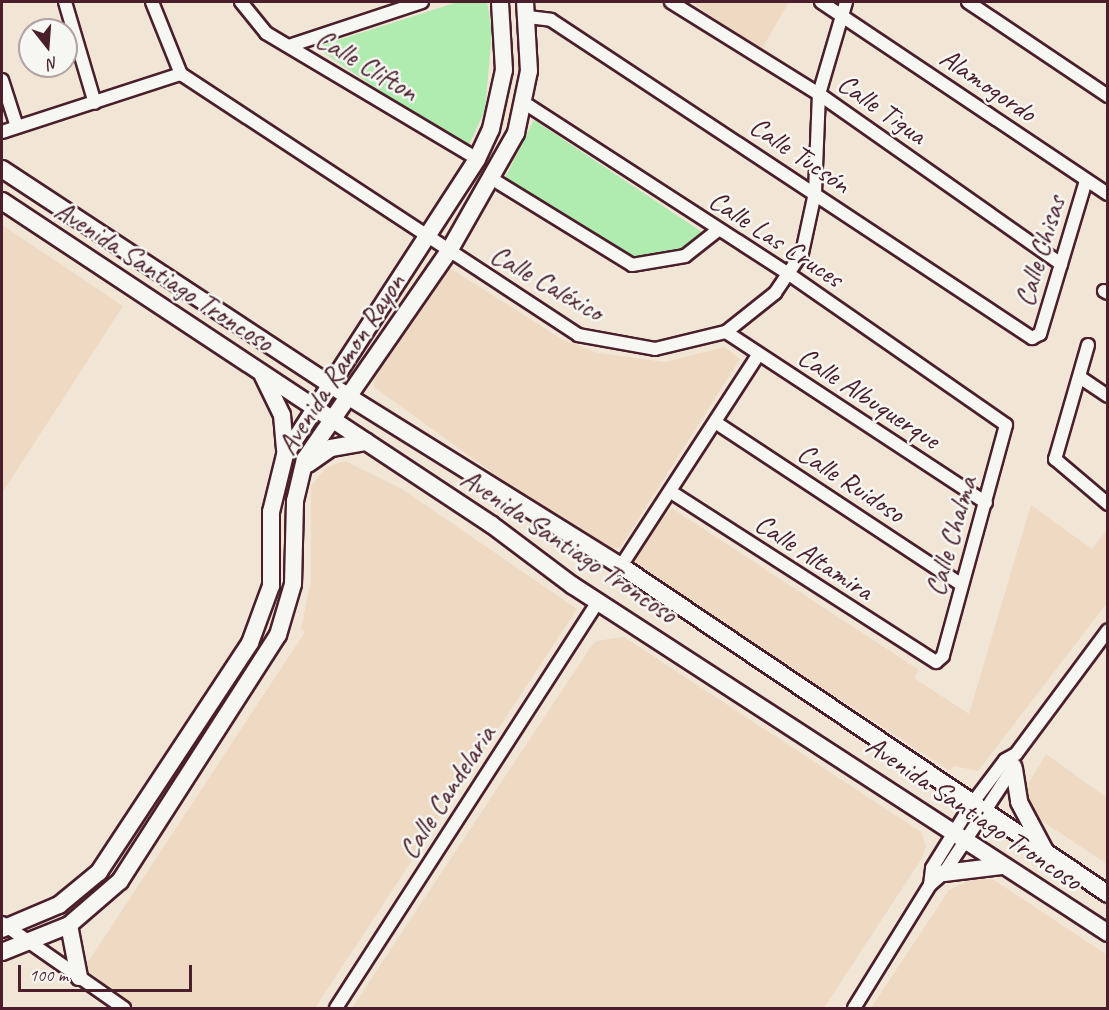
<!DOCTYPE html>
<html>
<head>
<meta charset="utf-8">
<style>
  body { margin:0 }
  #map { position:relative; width:1109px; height:1010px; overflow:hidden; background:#f1e5d6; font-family:Caveat,sans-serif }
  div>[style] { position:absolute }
  .built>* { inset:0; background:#eed9c3 }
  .green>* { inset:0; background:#b0ebb0 }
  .roads { filter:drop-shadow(2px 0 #4a1f2b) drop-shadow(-2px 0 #4a1f2b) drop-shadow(0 2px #4a1f2b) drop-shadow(0 -2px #4a1f2b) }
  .minor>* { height:12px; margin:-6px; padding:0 6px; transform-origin:6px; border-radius:6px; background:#f6f6f2 }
  .major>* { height:16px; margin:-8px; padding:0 8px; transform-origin:8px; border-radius:8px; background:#f6f6f2 }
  span { translate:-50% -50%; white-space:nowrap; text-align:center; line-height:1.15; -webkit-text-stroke:5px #f6f6f2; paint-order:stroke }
  .street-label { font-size:28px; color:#4a1f2b }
  .frame { position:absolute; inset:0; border:3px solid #4a1f2b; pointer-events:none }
  .north { position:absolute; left:18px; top:18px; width:60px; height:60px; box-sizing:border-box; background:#f6f6f2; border:2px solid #b1a0a2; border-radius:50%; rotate:163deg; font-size:16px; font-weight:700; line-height:24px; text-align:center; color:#4a1f2b }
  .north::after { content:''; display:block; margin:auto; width:21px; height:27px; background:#4a1f2b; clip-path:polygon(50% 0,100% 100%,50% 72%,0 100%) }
  .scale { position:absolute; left:18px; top:965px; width:174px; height:27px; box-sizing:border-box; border:3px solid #4a1f2b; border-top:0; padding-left:8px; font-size:18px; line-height:21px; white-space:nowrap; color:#4a1f2b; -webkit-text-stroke:4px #f6f6f2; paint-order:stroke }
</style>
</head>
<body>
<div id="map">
  <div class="built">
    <div style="clip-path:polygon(691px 2px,789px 2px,761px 50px)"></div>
    <div style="clip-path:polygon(2px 225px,123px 306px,2px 493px)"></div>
    <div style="clip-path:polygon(448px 267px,563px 340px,598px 353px,665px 362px,724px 347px,740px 359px,620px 548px,607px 548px,512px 487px,374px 387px,374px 378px)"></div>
    <div style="clip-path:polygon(345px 461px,402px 489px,577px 609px,315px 1008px,136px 1008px,84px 968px,305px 632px,301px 629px,311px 580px,311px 486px,327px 467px)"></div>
    <div style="clip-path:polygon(1031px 505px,1092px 549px,1107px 530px,1107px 603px,978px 771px,954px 766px,950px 771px,635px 566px,633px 559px,659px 517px,673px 509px,919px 670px,914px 678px,969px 714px)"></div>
    <div style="clip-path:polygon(624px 637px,921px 832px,926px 846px,922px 858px,824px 1008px,352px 1008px,590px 648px,596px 641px)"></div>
    <div style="clip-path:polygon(1046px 754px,1107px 798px,1107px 864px,1033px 815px,1027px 786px)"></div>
    <div style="clip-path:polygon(976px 877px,994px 880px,1107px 955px,1107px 1008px,871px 1008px,949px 890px)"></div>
  </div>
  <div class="green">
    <div style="clip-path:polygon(458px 2px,487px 2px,492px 31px,485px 110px,467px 149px,321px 51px,323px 45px)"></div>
    <div style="clip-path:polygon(534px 120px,702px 232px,695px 244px,676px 255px,640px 260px,622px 254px,505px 178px)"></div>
  </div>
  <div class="roads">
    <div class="minor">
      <div style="left:65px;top:2px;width:105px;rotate:73.5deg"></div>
      <div style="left:152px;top:2px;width:78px;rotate:68.1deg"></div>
      <div style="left:181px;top:74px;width:475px;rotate:33.3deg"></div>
      <div style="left:578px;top:335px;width:78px;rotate:10.3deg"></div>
      <div style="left:655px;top:349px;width:73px;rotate:-13.5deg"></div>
      <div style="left:726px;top:332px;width:63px;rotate:-38.5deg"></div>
      <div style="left:775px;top:293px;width:48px;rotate:-56deg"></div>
      <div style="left:802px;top:253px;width:61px;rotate:-77.8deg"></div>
      <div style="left:815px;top:193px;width:99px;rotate:-87.7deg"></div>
      <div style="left:819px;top:94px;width:96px;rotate:-73.6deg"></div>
      <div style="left:241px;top:2px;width:40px;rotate:51deg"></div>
      <div style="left:266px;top:33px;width:246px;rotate:30.8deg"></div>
      <div style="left:671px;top:2px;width:174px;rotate:31.9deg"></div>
      <div style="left:819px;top:94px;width:296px;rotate:35.1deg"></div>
      <div style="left:821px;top:2px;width:345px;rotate:33.8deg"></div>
      <div style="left:968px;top:2px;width:169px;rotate:33.9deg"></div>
      <div style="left:528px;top:17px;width:23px;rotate:7deg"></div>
      <div style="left:551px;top:20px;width:577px;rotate:33.47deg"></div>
      <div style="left:1032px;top:338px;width:9px;rotate:-27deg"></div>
      <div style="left:1040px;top:334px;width:160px;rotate:-73.3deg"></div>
      <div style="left:289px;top:46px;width:140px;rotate:-18.3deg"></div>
      <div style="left:2px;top:80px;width:49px;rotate:72.3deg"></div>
      <div style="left:523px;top:102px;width:317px;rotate:32.9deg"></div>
      <div style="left:789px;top:274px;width:264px;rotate:34.8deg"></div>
      <div style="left:1006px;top:425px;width:239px;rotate:105.3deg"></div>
      <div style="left:943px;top:656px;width:9px;rotate:139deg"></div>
      <div style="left:936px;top:662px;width:315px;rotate:-147.3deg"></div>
      <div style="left:2px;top:132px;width:188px;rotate:-18deg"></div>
      <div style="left:494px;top:180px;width:162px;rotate:31.6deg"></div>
      <div style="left:632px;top:265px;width:54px;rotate:-9.6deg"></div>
      <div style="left:685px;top:256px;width:42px;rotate:-38.2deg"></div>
      <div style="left:1104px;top:291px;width:4px;rotate:27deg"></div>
      <div style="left:726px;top:332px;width:311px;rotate:33.3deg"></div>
      <div style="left:1088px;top:345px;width:119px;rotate:106.1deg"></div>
      <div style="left:1055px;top:459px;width:70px;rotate:40.3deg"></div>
      <div style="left:1081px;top:378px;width:32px;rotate:34deg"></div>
      <div style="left:715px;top:422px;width:295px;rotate:33.4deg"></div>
      <div style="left:621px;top:566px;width:252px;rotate:-57deg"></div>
      <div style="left:930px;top:885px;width:17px;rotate:-83deg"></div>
      <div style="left:932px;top:868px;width:74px;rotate:-58.2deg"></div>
      <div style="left:971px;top:805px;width:56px;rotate:-52.9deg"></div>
      <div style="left:1005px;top:760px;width:13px;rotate:-29deg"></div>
      <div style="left:1016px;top:754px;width:154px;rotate:-53.4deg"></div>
      <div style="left:2px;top:923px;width:149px;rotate:34.9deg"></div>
      <div style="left:336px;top:1008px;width:483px;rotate:-57.2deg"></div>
      <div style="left:854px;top:1008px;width:145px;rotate:-58.3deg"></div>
      <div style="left:930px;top:885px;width:18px;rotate:-41deg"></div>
      <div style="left:944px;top:873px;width:129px;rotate:-56.7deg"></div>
    </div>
    <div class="major">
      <div style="left:2px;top:169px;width:415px;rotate:33.3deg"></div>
      <div style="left:349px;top:397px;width:320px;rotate:31.9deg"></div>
      <div style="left:621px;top:566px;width:587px;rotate:33.96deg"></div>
      <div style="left:2px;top:201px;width:587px;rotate:33.47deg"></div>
      <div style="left:492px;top:525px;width:100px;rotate:36.9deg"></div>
      <div style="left:572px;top:585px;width:639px;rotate:32.99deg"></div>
      <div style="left:263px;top:376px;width:43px;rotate:64deg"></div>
      <div style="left:282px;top:415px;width:35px;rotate:85deg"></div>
      <div style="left:308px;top:464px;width:28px;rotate:-35deg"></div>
      <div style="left:331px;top:448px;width:36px;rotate:-10deg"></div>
      <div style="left:1014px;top:769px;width:33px;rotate:81deg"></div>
      <div style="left:1019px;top:802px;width:55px;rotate:62deg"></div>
      <div style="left:944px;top:873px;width:58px;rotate:-6.9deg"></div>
      <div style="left:69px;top:925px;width:53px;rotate:79.1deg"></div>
      <div style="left:2px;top:929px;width:62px;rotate:-22.8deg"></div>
      <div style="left:59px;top:905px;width:52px;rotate:-39.5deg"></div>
      <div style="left:99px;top:872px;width:274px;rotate:-56.6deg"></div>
      <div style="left:250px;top:643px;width:61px;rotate:-69.8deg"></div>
      <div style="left:271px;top:586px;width:74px;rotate:-90deg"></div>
      <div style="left:271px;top:512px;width:59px;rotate:-76.2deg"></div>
      <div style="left:285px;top:455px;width:353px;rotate:-57deg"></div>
      <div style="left:477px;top:159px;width:33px;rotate:-65deg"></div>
      <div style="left:491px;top:129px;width:60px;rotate:-77.6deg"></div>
      <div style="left:504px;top:70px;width:68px;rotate:-93.4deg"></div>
      <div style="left:2px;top:952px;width:72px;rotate:-21.9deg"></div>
      <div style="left:69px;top:925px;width:67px;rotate:-40.8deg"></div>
      <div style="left:120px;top:881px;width:292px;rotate:-57.3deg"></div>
      <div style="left:278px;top:635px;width:53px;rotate:-73.6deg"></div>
      <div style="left:293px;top:584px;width:83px;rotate:-88.6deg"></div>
      <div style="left:295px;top:501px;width:43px;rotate:-76.6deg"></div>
      <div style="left:305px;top:459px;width:253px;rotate:-55.3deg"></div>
      <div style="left:449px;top:251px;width:136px;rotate:-60.4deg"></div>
      <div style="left:516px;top:133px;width:63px;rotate:-78.2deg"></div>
      <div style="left:529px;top:71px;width:69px;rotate:-93.3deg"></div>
    </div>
  </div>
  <div class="street-label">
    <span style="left:367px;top:65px;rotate:31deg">Calle Clifton</span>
    <span style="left:988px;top:85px;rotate:34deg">Alamogordo</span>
    <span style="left:882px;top:109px;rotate:35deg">Calle Tigua</span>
    <span style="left:800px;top:155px;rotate:34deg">Calle Tucsón</span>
    <span style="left:776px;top:239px;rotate:33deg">Calle Las Cruces</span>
    <span style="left:1040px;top:251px;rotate:-73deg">Calle Chisas</span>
    <span style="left:164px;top:276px;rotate:33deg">Avenida Santiago Troncoso</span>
    <span style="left:547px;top:283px;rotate:30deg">Calle Caléxico</span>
    <span style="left:341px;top:364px;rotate:-57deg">Avenida Ramon Rayon</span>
    <span style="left:869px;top:398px;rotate:33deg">Calle Albuquerque</span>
    <span style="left:851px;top:483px;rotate:33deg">Calle Ruidoso</span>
    <span style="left:951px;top:536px;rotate:-74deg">Calle Chalma</span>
    <span style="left:569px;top:546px;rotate:34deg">Avenida Santiago Troncoso</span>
    <span style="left:814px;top:557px;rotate:33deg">Calle Altamira</span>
    <span style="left:447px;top:792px;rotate:-57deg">Calle Candelaria</span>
    <span style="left:974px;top:813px;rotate:34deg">Avenida Santiago Troncoso</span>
  </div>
  <div class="frame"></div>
  <div class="north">N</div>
  <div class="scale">100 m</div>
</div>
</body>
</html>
